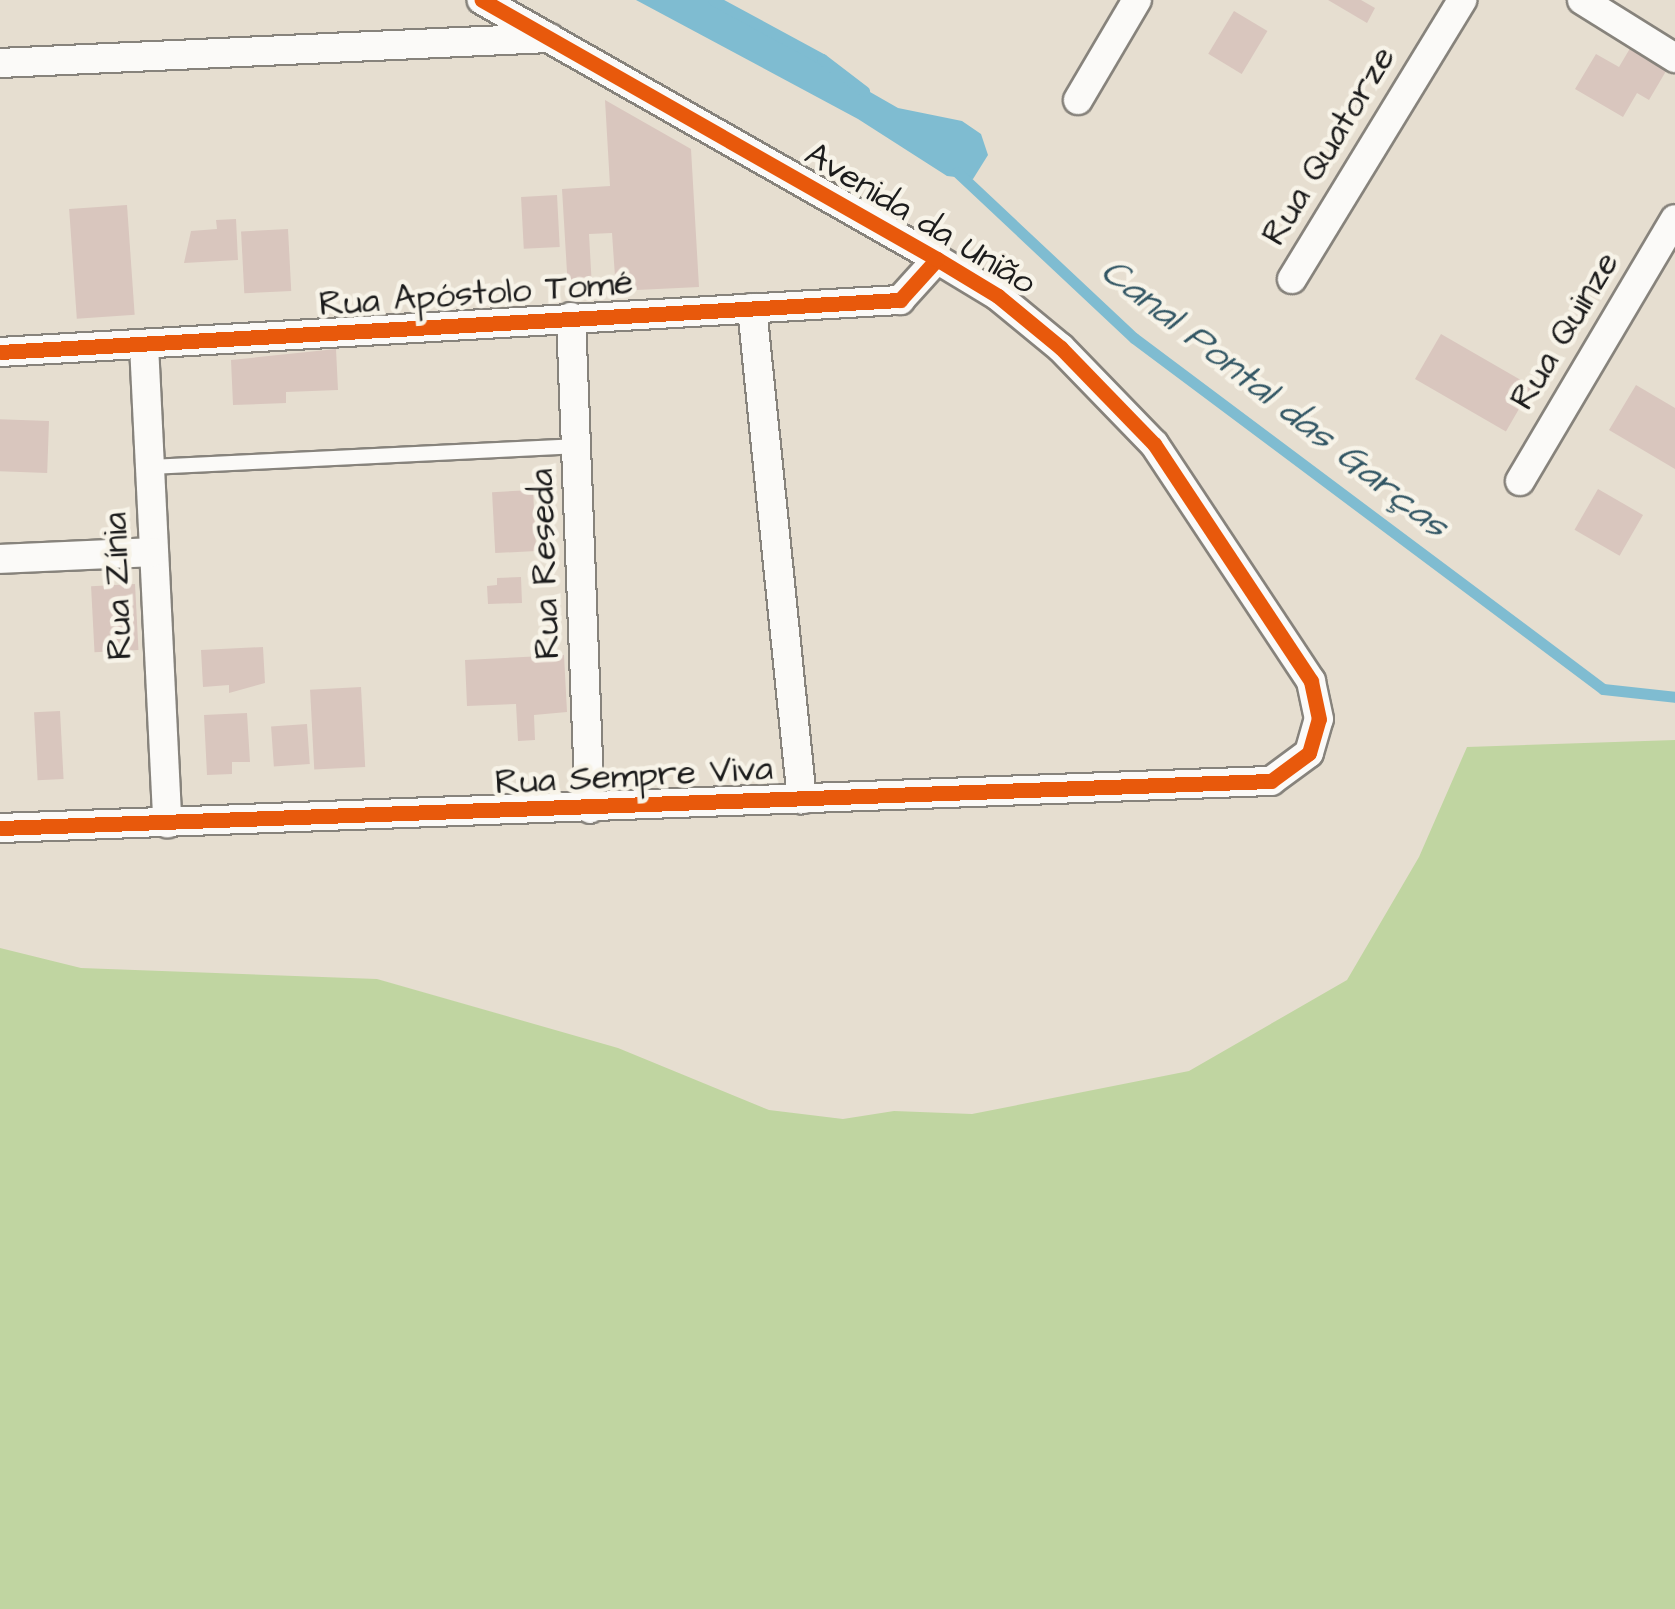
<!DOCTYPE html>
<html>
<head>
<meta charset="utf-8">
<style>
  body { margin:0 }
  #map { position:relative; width:1675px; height:1609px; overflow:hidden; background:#e6ded0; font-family:"Architects Daughter",sans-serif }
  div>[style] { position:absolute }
  .green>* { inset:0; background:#c0d5a1 }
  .water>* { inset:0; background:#7fbcd1 }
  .stream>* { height:11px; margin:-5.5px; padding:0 5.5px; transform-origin:5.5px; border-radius:5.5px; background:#7fbcd1 }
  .building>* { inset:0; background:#d9c6be; transform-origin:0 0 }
  .roads { filter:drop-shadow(2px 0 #87837c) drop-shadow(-2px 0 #87837c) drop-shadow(0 2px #87837c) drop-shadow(0 -2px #87837c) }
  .lane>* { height:14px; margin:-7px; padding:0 7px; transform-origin:7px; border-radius:7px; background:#fbfaf8 }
  .street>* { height:28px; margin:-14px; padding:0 14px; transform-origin:14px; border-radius:14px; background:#fbfaf8 }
  .cycleway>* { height:15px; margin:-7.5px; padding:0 7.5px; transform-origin:7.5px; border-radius:7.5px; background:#e8590c }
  span { translate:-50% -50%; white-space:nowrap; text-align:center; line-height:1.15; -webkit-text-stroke:9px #f7f3e8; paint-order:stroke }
  .street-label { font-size:35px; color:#1c1c1c }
  .water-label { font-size:38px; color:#325664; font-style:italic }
</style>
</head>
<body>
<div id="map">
  <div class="green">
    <div style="clip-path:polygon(1675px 740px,1675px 1609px,0 1609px,0 948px,81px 968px,377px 979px,618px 1048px,769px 1110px,843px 1119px,894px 1111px,972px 1114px,1189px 1071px,1347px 980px,1419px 857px,1467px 747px)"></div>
  </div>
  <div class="water">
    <div style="clip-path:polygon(636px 0,709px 0,898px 108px,962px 121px,981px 134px,988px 155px,973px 179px,947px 176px,858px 119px)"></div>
  </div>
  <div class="stream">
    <div style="left:713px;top:0;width:124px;rotate:28.4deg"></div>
    <div style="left:822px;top:59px;width:53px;rotate:37.3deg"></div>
    <div style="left:957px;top:172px;width:243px;rotate:43.2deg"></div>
    <div style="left:1134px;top:338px;width:586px;rotate:36.81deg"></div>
    <div style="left:1603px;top:689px;width:72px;rotate:6.3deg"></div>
  </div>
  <div class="building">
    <div style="clip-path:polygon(1328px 0,1361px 0,1375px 8px,1367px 23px)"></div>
    <div style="left:1234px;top:11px;width:39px;height:50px;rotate:31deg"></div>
    <div style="clip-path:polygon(1632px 45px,1669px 66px,1649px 100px,1637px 93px,1623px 117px,1575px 89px,1596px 54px,1619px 67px)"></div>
    <div style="clip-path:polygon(605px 100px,691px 149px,699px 287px,616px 291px,612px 233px,589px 234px,592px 288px,568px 289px,562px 189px,610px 186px)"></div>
    <div style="left:557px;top:195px;width:52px;height:36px;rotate:87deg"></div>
    <div style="left:127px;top:205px;width:110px;height:58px;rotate:86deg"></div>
    <div style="clip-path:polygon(236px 219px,238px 260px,184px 263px,191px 231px,217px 229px,216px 220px)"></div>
    <div style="left:288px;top:229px;width:62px;height:47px;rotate:87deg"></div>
    <div style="left:1441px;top:334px;width:105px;height:52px;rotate:30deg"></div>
    <div style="clip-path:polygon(336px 349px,338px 390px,286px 392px,286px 403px,233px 405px,231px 360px)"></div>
    <div style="clip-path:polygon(1636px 385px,1675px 408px,1675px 469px,1609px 430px)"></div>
    <div style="left:49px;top:421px;width:52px;height:49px;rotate:92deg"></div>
    <div style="left:1598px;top:489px;width:52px;height:47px;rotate:30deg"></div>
    <div style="left:533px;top:490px;width:61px;height:41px;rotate:87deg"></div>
    <div style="clip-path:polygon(521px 577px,522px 603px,488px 604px,487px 586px,497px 585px,497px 578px)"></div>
    <div style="left:135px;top:584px;width:66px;height:44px;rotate:87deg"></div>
    <div style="clip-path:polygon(263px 647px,265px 683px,229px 693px,229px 685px,203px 687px,201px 650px)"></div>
    <div style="clip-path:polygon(564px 655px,567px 712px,534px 715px,535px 740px,518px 741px,516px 704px,467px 706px,465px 660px)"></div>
    <div style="left:361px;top:687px;width:80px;height:51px;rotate:87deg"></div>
    <div style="left:60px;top:711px;width:68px;height:26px;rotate:87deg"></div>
    <div style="clip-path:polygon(247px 713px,250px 762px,232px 762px,232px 774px,207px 775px,204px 715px)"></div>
    <div style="left:307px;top:724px;width:40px;height:36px;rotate:86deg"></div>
  </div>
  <div class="roads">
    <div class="lane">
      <div style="left:152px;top:467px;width:426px;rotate:-2.8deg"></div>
    </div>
    <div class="street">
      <div style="left:1582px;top:0;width:110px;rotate:31.9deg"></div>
      <div style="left:0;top:63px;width:550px;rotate:-2.61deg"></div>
      <div style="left:1078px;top:100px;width:116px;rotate:-59.5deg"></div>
      <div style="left:1292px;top:279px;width:327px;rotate:-58.6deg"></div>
      <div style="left:752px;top:308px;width:494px;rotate:84.2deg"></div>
      <div style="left:571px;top:317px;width:492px;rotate:87.8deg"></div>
      <div style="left:144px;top:345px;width:479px;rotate:87.2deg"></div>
      <div style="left:0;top:352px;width:902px;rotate:-3.31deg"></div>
      <div style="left:900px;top:300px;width:55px;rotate:-47.9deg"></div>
      <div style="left:1520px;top:481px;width:304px;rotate:-59.4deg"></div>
      <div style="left:0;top:559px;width:152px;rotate:-2.6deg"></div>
      <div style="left:0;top:828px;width:1272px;rotate:-2.12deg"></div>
      <div style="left:1271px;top:781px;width:47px;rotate:-36.4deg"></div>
      <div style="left:1309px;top:753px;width:35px;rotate:-74deg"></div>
      <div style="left:1319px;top:719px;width:39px;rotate:-102deg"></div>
      <div style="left:1311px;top:681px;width:284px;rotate:-123.5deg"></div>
      <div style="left:1154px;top:444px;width:134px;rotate:-134.1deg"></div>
      <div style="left:1061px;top:348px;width:82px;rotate:-140.5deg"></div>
      <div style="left:998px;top:296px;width:71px;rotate:-148.8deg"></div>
      <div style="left:937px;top:259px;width:524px;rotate:-150.35deg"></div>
    </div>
  </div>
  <div class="cycleway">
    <div style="left:0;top:352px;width:902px;rotate:-3.31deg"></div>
    <div style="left:900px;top:300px;width:55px;rotate:-47.9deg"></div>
    <div style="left:0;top:828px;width:1272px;rotate:-2.12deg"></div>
    <div style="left:1271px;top:781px;width:47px;rotate:-36.4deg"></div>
    <div style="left:1309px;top:753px;width:35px;rotate:-74deg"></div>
    <div style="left:1319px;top:719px;width:39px;rotate:-102deg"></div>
    <div style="left:1311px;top:681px;width:284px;rotate:-123.5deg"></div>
    <div style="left:1154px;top:444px;width:134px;rotate:-134.1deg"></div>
    <div style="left:1061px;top:348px;width:82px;rotate:-140.5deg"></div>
    <div style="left:998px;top:296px;width:71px;rotate:-148.8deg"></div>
    <div style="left:937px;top:259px;width:524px;rotate:-150.35deg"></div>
  </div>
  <div class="street-label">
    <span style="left:1329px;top:146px;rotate:-59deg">Rua Quatorze</span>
    <span style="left:920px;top:219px;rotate:31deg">Avenida da União</span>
    <span style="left:476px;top:294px;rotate:-4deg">Rua Apóstolo Tomé</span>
    <span style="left:1565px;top:331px;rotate:-59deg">Rua Quinze</span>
    <span style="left:545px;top:564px;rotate:-92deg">Rua Reseda</span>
    <span style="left:118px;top:586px;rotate:-92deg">Rua Zínia</span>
    <span style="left:634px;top:776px;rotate:-3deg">Rua Sempre Viva</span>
  </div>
  <div class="water-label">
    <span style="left:1274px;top:399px;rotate:38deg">Canal Pontal das Garças</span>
  </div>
</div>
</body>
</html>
